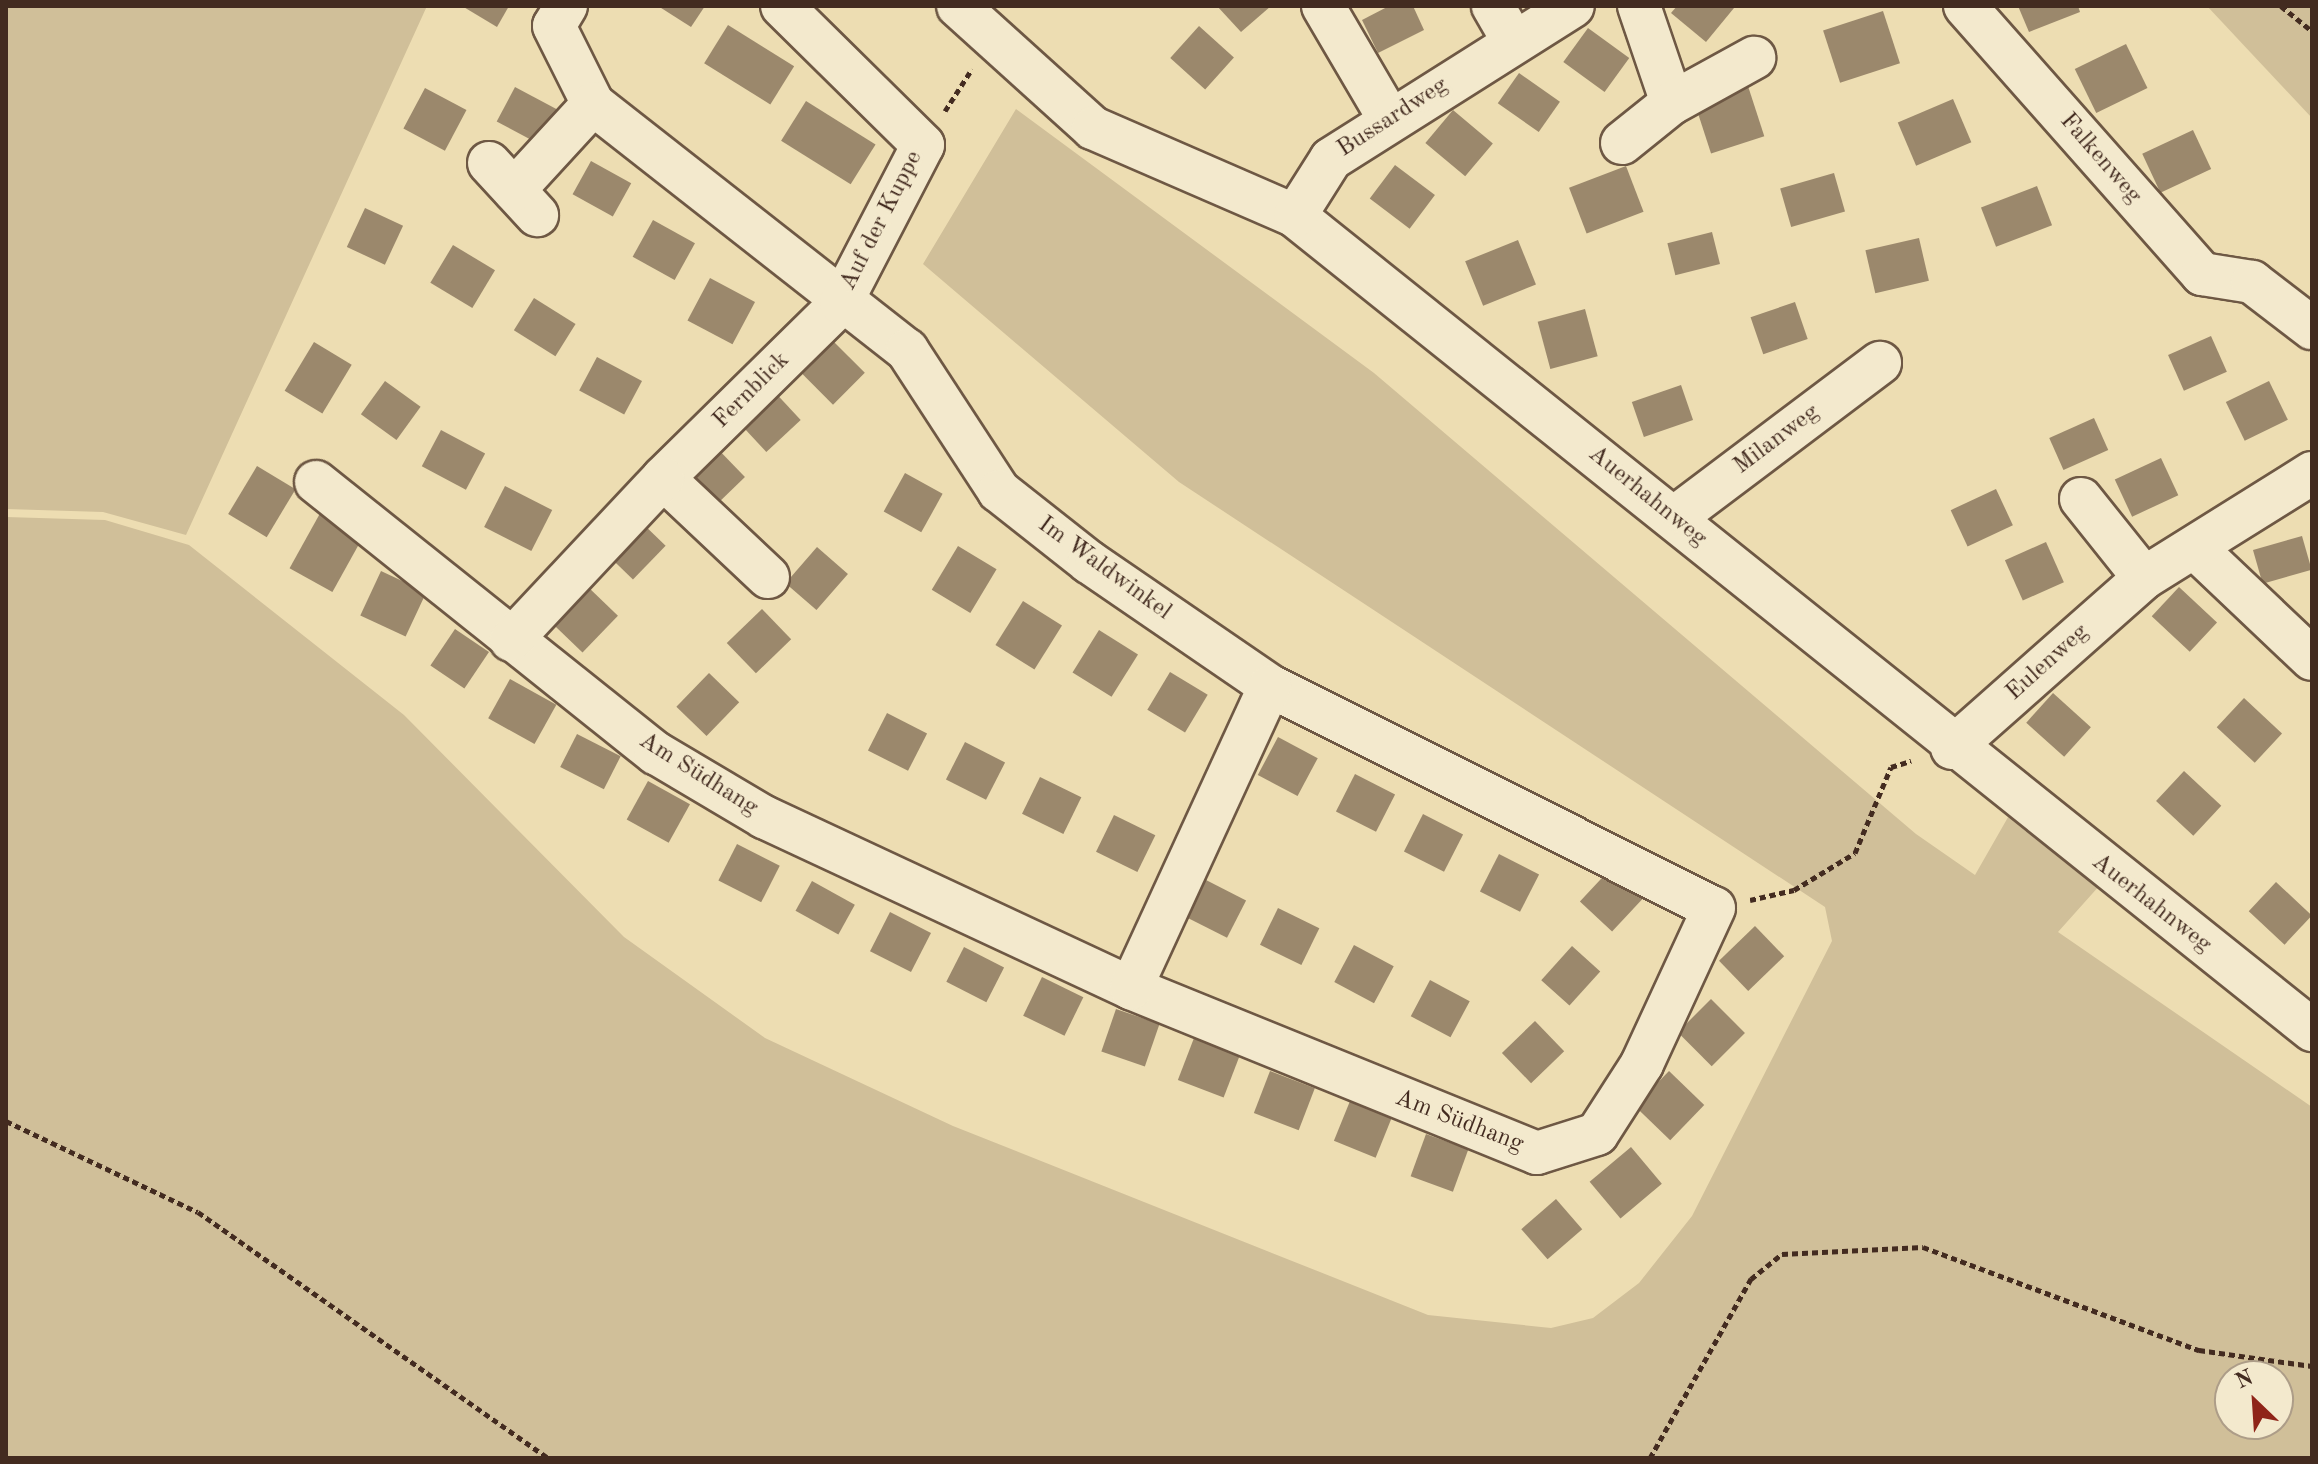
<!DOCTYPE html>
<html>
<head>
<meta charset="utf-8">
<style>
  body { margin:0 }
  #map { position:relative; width:2318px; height:1464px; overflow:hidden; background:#edddb2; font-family:"Old Standard TT",serif }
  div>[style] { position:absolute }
  .green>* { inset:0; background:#d0bf99 }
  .building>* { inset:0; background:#9b886c; transform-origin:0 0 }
  .path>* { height:5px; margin-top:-2.5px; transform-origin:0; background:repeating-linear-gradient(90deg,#432b20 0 6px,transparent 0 10px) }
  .roads { filter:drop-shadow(2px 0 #6e5844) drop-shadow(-2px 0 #6e5844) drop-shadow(0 2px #6e5844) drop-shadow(0 -2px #6e5844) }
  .street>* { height:42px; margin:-21px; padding:0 21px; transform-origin:21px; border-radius:21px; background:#f3e9cd }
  span { translate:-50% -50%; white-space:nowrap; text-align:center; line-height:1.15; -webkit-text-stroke:7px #f3e9cd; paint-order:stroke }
  .street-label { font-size:24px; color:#432b20 }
  .frame { position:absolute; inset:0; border:8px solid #432b20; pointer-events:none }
  .north { position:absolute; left:2214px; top:1360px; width:80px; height:80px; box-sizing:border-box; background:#f3e9cd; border:2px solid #ad9d88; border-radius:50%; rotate:335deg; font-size:22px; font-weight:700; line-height:32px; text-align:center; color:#432b20 }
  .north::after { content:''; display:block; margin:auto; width:28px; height:36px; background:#8f2418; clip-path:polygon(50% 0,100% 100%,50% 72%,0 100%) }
</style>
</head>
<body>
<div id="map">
  <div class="green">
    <div style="clip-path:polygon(6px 6px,427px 6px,186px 535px,103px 512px,6px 509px)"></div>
    <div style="clip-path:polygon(2207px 6px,2312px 6px,2312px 118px)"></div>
    <div style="clip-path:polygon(evenodd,1016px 109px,1374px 373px,1916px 834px,1975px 875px,2015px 805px,2109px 875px,2058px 932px,2312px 1107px,2312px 1458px,6px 1458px,6px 517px,105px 520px,189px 545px,404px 715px,624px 937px,765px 1038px,953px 1126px,1428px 1315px,1551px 1328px,1593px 1318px,1639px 1283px,1692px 1216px,1832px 941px,1825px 907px,1179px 482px,923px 264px,1016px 109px,2230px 1376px,2278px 1376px,2278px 1424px,2230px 1424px,2230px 1376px)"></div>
  </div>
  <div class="building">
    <div style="clip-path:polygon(462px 6px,509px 6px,497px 27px)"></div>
    <div style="clip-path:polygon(658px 6px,705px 6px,691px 27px)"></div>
    <div style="clip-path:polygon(1217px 6px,1271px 6px,1241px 32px)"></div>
    <div style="clip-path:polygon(1389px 6px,1413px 6px,1424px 30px,1378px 53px,1362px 20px)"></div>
    <div style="clip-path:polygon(1677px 6px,1732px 6px,1734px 8px,1706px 42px,1671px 13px)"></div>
    <div style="clip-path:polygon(2018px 6px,2078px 6px,2080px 12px,2029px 32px)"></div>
    <div style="left:1883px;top:11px;width:55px;height:63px;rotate:72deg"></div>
    <div style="left:728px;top:25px;width:78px;height:45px;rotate:32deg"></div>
    <div style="left:1199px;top:26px;width:47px;height:43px;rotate:42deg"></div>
    <div style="left:1588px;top:28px;width:51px;height:42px;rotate:36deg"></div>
    <div style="left:2126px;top:44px;width:49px;height:57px;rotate:64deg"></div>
    <div style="left:1519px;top:73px;width:50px;height:37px;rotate:35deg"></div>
    <div style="left:1747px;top:83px;width:56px;height:56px;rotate:72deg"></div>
    <div style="left:515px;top:87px;width:50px;height:39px;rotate:28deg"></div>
    <div style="left:425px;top:88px;width:47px;height:46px;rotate:28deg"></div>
    <div style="left:1953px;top:99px;width:47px;height:60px;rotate:67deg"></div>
    <div style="left:806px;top:101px;width:82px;height:47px;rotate:32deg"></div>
    <div style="left:1453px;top:110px;width:52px;height:43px;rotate:40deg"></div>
    <div style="left:2193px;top:130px;width:43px;height:56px;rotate:65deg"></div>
    <div style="left:591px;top:161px;width:46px;height:38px;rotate:29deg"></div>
    <div style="left:1395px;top:165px;width:50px;height:42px;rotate:37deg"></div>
    <div style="left:1626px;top:166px;width:49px;height:61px;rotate:69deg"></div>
    <div style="left:1834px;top:173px;width:40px;height:56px;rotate:74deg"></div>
    <div style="left:2037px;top:186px;width:42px;height:60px;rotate:69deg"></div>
    <div style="left:365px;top:208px;width:42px;height:43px;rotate:25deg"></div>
    <div style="left:653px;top:220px;width:48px;height:42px;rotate:29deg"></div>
    <div style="left:1712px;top:232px;width:33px;height:46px;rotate:76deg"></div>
    <div style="left:1919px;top:238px;width:44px;height:55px;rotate:77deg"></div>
    <div style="left:1518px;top:240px;width:48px;height:57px;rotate:68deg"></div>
    <div style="left:453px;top:245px;width:49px;height:44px;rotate:31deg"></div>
    <div style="left:710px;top:278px;width:51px;height:48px;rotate:28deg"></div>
    <div style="left:534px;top:298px;width:49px;height:38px;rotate:32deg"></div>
    <div style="left:1795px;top:302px;width:39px;height:47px;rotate:71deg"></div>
    <div style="left:1585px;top:309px;width:49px;height:49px;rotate:75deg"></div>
    <div style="left:2211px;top:336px;width:39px;height:47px;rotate:66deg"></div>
    <div style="left:833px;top:341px;width:45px;height:45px;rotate:45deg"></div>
    <div style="left:314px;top:342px;width:44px;height:57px;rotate:31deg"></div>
    <div style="left:597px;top:357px;width:51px;height:38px;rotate:28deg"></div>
    <div style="left:385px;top:381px;width:44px;height:41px;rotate:36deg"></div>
    <div style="left:2269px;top:381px;width:43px;height:48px;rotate:64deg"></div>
    <div style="left:1681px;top:385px;width:37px;height:52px;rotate:71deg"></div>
    <div style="left:770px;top:387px;width:45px;height:47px;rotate:47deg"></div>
    <div style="left:2094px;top:418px;width:35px;height:49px;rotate:66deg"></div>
    <div style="left:441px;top:430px;width:50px;height:41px;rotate:28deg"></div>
    <div style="left:713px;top:444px;width:46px;height:47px;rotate:46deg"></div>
    <div style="left:2161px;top:458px;width:41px;height:51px;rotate:65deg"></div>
    <div style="left:257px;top:466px;width:45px;height:56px;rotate:31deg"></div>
    <div style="left:905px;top:473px;width:43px;height:44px;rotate:29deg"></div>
    <div style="left:505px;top:486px;width:53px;height:46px;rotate:27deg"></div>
    <div style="left:1996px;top:489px;width:40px;height:50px;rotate:65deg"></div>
    <div style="left:323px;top:508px;width:49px;height:69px;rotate:29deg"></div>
    <div style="left:639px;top:520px;width:37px;height:47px;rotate:44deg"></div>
    <div style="left:2302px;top:536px;width:35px;height:51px;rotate:74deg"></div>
    <div style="left:2046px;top:542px;width:44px;height:45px;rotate:66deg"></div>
    <div style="left:958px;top:546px;width:45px;height:51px;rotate:31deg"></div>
    <div style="left:817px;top:547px;width:41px;height:48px;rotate:41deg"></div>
    <div style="left:381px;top:571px;width:50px;height:49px;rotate:25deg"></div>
    <div style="left:587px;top:586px;width:43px;height:51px;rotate:44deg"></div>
    <div style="left:2179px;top:587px;width:52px;height:40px;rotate:43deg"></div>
    <div style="left:1023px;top:601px;width:46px;height:52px;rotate:32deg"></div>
    <div style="left:762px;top:609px;width:42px;height:49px;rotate:46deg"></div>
    <div style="left:455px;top:629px;width:41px;height:44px;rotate:34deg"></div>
    <div style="left:1099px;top:630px;width:46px;height:50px;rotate:32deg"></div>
    <div style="left:1170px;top:672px;width:44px;height:44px;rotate:31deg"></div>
    <div style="left:709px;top:673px;width:42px;height:47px;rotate:44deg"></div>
    <div style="left:510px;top:679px;width:53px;height:45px;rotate:29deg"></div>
    <div style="left:2053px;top:693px;width:51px;height:40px;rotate:42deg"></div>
    <div style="left:2244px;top:698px;width:52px;height:40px;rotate:43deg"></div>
    <div style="left:887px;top:713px;width:45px;height:42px;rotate:27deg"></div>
    <div style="left:577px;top:734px;width:49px;height:37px;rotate:27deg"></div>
    <div style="left:1278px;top:737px;width:45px;height:43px;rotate:28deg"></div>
    <div style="left:965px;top:742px;width:45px;height:42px;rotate:27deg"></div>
    <div style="left:2184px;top:771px;width:51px;height:41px;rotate:43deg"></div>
    <div style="left:1355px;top:774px;width:45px;height:42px;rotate:27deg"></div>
    <div style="left:1040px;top:777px;width:46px;height:41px;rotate:26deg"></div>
    <div style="left:648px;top:781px;width:48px;height:44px;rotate:29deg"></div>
    <div style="left:1423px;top:814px;width:45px;height:42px;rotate:27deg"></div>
    <div style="left:1114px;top:815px;width:46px;height:41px;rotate:26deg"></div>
    <div style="left:737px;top:844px;width:48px;height:41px;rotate:27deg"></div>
    <div style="left:1499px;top:854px;width:45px;height:42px;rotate:27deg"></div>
    <div style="left:1614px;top:865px;width:44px;height:50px;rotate:43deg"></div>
    <div style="left:1206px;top:880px;width:45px;height:42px;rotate:27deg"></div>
    <div style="left:812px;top:881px;width:49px;height:34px;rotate:29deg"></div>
    <div style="left:2276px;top:882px;width:49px;height:40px;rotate:43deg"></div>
    <div style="left:1278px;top:908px;width:46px;height:41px;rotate:26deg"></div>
    <div style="left:890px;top:912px;width:46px;height:44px;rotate:27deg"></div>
    <div style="left:1755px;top:926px;width:42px;height:50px;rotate:46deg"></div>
    <div style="left:1354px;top:945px;width:45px;height:42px;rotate:28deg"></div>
    <div style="left:1572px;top:946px;width:38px;height:46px;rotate:42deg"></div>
    <div style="left:964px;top:947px;width:45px;height:39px;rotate:27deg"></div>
    <div style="left:1042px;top:977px;width:46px;height:43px;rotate:26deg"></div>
    <div style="left:1430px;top:980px;width:45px;height:41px;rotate:28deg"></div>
    <div style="left:1711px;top:999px;width:48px;height:47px;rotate:45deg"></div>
    <div style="left:1116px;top:1009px;width:46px;height:45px;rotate:19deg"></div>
    <div style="left:1535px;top:1021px;width:42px;height:46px;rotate:46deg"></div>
    <div style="left:1194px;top:1038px;width:49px;height:45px;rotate:21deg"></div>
    <div style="left:1270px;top:1071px;width:48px;height:45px;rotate:21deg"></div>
    <div style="left:1669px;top:1071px;width:49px;height:49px;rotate:44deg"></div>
    <div style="left:1350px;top:1101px;width:45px;height:43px;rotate:22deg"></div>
    <div style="left:1426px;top:1134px;width:45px;height:45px;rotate:20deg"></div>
    <div style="left:1631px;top:1147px;width:48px;height:54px;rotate:50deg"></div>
    <div style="left:1556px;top:1199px;width:40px;height:46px;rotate:49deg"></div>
  </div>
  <div class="path">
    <div style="left:2281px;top:6px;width:40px;rotate:39deg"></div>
    <div style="left:945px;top:111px;width:50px;rotate:-57.3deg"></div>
    <div style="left:1750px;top:900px;width:45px;rotate:-12.8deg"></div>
    <div style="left:1794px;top:890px;width:71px;rotate:-31.2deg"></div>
    <div style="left:1855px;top:853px;width:93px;rotate:-67.3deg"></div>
    <div style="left:1891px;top:767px;width:21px;rotate:-17deg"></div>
    <div style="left:6px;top:1121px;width:212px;rotate:25.4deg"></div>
    <div style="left:198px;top:1212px;width:428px;rotate:35.1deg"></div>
    <div style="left:1650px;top:1458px;width:206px;rotate:-60.6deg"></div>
    <div style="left:1751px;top:1279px;width:40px;rotate:-39deg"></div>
    <div style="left:1782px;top:1254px;width:141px;rotate:-2.8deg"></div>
    <div style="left:1923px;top:1247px;width:295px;rotate:20.5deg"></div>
    <div style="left:2199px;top:1350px;width:114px;rotate:8.1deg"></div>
  </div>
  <div class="roads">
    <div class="street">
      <div style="left:566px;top:6px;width:23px;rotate:121deg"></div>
      <div style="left:554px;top:26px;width:87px;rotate:63.4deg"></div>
      <div style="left:593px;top:104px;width:399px;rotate:38.1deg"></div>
      <div style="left:907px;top:350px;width:168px;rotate:56.9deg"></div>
      <div style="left:999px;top:491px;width:115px;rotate:38.3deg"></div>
      <div style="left:1089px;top:562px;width:219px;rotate:34.4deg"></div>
      <div style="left:1270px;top:686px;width:496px;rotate:26.6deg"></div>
      <div style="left:1714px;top:908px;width:172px;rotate:114.8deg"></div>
      <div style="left:1642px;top:1064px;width:83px;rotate:122.7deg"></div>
      <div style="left:1597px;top:1134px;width:63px;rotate:162.4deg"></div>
      <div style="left:1537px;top:1153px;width:438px;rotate:-157.9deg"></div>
      <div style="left:958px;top:6px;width:182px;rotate:42.1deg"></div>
      <div style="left:1093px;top:128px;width:220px;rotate:23.5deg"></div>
      <div style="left:1295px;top:216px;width:1303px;rotate:38.67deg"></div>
      <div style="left:1323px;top:6px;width:132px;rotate:59.6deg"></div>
      <div style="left:1493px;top:6px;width:39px;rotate:60deg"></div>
      <div style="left:1639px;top:6px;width:102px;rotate:71.2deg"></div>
      <div style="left:1672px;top:103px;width:94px;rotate:-28.8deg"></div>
      <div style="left:1965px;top:6px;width:358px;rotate:48.5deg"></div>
      <div style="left:2202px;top:274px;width:51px;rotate:9.1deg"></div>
      <div style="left:2252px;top:282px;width:76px;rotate:37.5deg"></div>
      <div style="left:1622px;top:143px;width:64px;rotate:-38.7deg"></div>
      <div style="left:489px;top:163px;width:71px;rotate:47.3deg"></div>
      <div style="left:514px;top:190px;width:117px;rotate:-47.4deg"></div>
      <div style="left:1295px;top:216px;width:67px;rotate:-57.7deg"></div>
      <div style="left:1331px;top:159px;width:286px;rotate:-32.3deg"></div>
      <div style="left:316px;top:482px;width:435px;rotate:38.6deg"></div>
      <div style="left:656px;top:753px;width:126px;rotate:30.7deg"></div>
      <div style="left:764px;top:817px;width:405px;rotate:25deg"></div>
      <div style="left:1131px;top:988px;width:332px;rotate:-65.3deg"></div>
      <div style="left:2081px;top:499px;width:101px;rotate:51.4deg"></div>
      <div style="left:1674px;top:518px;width:258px;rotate:-37deg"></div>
      <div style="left:2195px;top:548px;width:161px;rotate:43.5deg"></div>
      <div style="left:768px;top:577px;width:144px;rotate:-136.7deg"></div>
      <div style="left:663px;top:478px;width:250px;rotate:-44.5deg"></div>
      <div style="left:841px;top:303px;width:178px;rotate:-62.6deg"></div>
      <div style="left:923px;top:145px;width:198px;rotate:-135.4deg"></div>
      <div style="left:511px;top:640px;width:222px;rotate:-46.8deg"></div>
      <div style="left:1952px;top:748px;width:256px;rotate:-41.5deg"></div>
      <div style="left:2144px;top:578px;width:198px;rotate:-32deg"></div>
    </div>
  </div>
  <div class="street-label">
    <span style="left:1393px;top:118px;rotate:-33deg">Bussardweg</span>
    <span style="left:2100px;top:159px;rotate:49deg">Falkenweg</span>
    <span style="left:882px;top:221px;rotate:-63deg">Auf der Kuppe</span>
    <span style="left:752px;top:391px;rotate:-45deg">Fernblick</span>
    <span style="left:1777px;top:440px;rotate:-37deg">Milanweg</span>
    <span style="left:1647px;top:497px;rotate:39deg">Auerhahnweg</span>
    <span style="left:1104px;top:569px;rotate:36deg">Im Waldwinkel</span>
    <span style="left:2048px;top:663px;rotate:-42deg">Eulenweg</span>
    <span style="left:698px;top:775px;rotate:32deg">Am Südhang</span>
    <span style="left:2151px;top:904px;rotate:38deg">Auerhahnweg</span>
    <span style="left:1459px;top:1122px;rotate:21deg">Am Südhang</span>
  </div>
  <div class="frame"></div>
  <div class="north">N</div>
</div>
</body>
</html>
